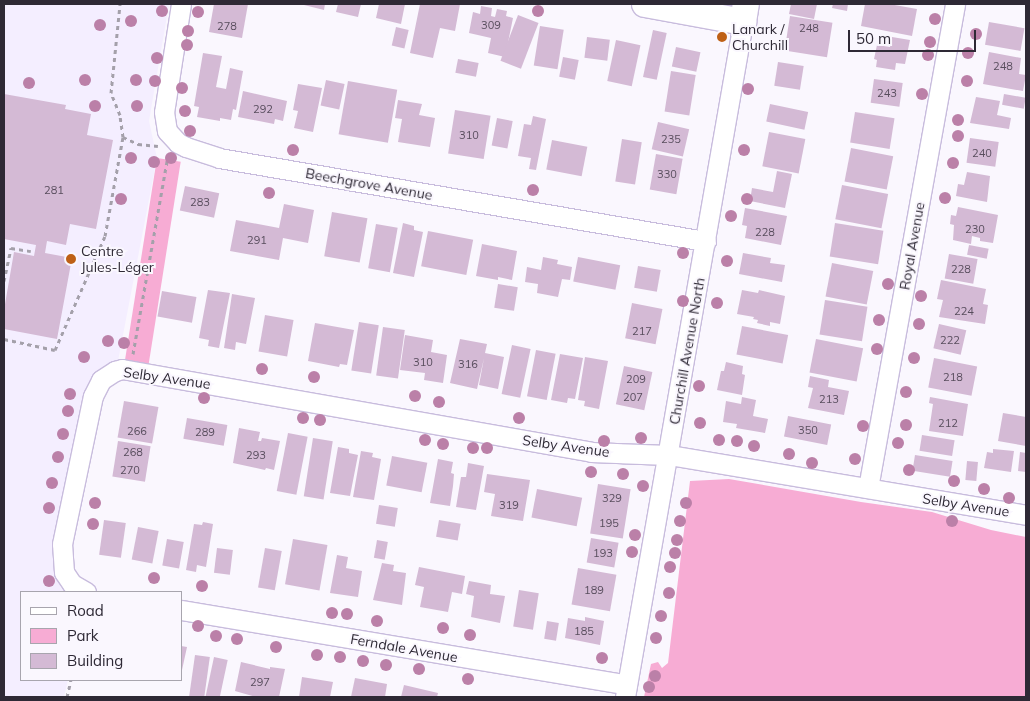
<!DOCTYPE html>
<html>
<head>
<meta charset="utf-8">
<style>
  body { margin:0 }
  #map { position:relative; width:1030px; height:701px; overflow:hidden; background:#faf7fe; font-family:Mulish,sans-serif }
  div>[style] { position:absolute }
  .built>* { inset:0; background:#f4eeff }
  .green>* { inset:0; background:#f7acd4; transform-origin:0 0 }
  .building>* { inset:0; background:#d4bad5; transform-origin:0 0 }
  .path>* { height:3px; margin-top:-1.5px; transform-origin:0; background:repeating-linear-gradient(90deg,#a4a0aa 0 4px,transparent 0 8px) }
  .roads { filter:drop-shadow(1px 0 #c8bcdd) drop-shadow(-1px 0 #c8bcdd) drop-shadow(0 1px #c8bcdd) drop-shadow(0 -1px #c8bcdd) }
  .street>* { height:19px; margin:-9.5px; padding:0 9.5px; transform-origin:9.5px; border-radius:9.5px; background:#fff }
  .secondary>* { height:26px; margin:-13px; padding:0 13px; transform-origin:13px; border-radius:13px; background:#fff }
  .trees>* { width:12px; height:12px; margin:-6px; border-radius:50%; background:#bb80a8 }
  .dots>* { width:14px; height:14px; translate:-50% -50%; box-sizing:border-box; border:2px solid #faf7fe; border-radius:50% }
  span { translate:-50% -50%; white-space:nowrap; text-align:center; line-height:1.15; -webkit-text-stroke:4px #faf7fe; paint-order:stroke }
  .number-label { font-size:11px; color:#584d5d }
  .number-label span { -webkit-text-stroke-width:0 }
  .poi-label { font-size:14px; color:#2e2935 }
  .left { translate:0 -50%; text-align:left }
  .street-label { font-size:14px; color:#2e2935 }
  .frame { position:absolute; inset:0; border:5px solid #2e2935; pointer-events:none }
  .legend { position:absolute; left:20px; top:591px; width:162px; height:90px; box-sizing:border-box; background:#faf7fe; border:1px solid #a8a5ae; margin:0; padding:6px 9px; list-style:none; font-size:15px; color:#2e2935 }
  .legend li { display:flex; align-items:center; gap:10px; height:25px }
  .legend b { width:25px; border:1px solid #a8a5ae }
  .scale { position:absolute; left:848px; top:30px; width:128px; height:22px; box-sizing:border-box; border:2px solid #2e2935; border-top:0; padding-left:6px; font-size:15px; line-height:18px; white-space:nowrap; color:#2e2935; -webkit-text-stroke:4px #faf7fe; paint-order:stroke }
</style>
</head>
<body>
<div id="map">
  <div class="built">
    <div style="clip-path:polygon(4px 4px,169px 4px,149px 121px,157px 158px,118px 361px,95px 375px,87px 386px,82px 399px,54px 562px,54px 571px,61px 588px,68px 592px,21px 592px,21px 680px,68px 680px,64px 697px,4px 697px)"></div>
  </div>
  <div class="green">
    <div style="left:157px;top:158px;width:24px;height:207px;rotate:9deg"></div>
    <div style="clip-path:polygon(729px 479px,861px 502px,932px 512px,991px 530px,1026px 537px,1026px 697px,644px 697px,651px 664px,658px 662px,662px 668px,668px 663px,690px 481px)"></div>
  </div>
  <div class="building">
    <div style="clip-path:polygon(214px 4px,248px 4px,242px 38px,209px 32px)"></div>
    <div style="clip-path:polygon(300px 4px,325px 4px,324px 10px)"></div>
    <div style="clip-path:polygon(338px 4px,361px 4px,358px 17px,336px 12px)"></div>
    <div style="clip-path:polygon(379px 4px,405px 4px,401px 24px,376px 18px)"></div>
    <div style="clip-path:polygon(420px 4px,460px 4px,455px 31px,440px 28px,433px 58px,410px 53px)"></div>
    <div style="clip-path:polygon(791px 4px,817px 4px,814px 19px,789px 14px)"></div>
    <div style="clip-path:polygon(833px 4px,848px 4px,847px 11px,832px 8px)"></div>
    <div style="clip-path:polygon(865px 4px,889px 4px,917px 9px,912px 36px,861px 26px)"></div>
    <div style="clip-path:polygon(481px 6px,492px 8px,491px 16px,495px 17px,497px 9px,507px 11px,506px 16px,513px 18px,505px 57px,488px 53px,491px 38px,469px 33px,473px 12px,480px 14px)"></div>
    <div style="left:518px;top:15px;width:22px;height:49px;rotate:21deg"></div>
    <div style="left:790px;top:16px;width:43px;height:35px;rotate:9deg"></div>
    <div style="left:989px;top:22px;width:36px;height:23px;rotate:10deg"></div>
    <div style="left:540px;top:26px;width:24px;height:40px;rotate:9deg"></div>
    <div style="left:396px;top:27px;width:13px;height:19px;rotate:13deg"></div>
    <div style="left:653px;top:30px;width:14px;height:48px;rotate:12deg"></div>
    <div style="left:587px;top:37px;width:23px;height:21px;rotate:7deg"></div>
    <div style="clip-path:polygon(892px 37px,910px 40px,905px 64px,896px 63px,895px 70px,876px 67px,877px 60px,874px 59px,877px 45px,890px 47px)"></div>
    <div style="left:616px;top:40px;width:25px;height:42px;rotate:12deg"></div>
    <div style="left:676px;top:47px;width:25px;height:20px;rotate:12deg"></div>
    <div style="clip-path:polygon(989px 52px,1021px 58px,1019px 74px,1026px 75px,1023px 91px,983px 84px)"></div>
    <div style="clip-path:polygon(203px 53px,222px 56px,216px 87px,226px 89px,230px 68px,243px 71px,236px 110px,233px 109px,231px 120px,220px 118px,220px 121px,197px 117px,199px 107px,194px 106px)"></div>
    <div style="left:563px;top:57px;width:16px;height:20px;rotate:11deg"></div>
    <div style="left:458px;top:59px;width:21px;height:14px;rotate:11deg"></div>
    <div style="left:778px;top:62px;width:26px;height:24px;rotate:9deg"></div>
    <div style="left:671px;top:71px;width:25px;height:41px;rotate:9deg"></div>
    <div style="left:874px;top:79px;width:29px;height:24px;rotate:8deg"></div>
    <div style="left:326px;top:80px;width:19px;height:26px;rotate:12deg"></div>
    <div style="left:348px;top:81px;width:50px;height:54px;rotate:10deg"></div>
    <div style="clip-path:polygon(298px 84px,322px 88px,313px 132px,294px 128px,298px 111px,293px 110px)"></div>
    <div style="clip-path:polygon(243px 91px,287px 101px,283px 121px,275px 119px,274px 124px,238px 117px)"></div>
    <div style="clip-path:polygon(4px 94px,66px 105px,65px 109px,91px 114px,87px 135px,113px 140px,96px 229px,70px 224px,66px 245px,47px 241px,45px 253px,72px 258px,57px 339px,4px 329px,4px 310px,14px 252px,34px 256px,36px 245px,4px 239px)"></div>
    <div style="left:1004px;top:94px;width:22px;height:11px;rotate:10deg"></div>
    <div style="clip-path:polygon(976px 97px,1000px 101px,997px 115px,1011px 118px,1009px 129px,970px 123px)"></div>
    <div style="clip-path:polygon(398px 100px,422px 104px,419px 115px,435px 118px,430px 147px,398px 142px,402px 119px,395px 118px)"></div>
    <div style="left:770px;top:104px;width:39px;height:18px;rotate:12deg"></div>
    <div style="left:455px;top:110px;width:36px;height:44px;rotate:9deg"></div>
    <div style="left:855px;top:112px;width:40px;height:31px;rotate:9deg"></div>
    <div style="clip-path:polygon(533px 116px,546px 119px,536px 170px,529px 169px,531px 158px,518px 156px,524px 124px,531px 125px)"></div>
    <div style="left:497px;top:118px;width:16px;height:28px;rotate:11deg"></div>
    <div style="left:658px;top:122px;width:32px;height:28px;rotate:13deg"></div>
    <div style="left:769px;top:132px;width:37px;height:35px;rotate:11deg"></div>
    <div style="left:970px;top:138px;width:29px;height:25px;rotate:8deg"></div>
    <div style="left:622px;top:139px;width:20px;height:43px;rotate:9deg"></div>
    <div style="left:552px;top:140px;width:36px;height:30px;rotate:11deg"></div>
    <div style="left:851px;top:148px;width:43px;height:34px;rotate:11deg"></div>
    <div style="left:656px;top:154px;width:27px;height:36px;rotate:10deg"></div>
    <div style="clip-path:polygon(777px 171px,792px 174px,785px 208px,750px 201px,752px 188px,773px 192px)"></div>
    <div style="clip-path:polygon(967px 172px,990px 176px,987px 202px,956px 196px,958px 184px,964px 185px)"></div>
    <div style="left:842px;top:185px;width:47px;height:35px;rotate:11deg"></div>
    <div style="left:185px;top:186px;width:35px;height:25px;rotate:12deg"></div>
    <div style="clip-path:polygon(284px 204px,314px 210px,308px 243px,283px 238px,279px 260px,230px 251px,236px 220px,279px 228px)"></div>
    <div style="clip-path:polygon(958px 207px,998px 215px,993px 243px,980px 241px,980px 238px,972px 236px,971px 244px,953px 240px,954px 225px,950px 224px,951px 215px,956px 216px)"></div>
    <div style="clip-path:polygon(745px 208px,787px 216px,781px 245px,745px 238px,747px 226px,742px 225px)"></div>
    <div style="left:332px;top:212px;width:36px;height:45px;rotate:10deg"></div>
    <div style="clip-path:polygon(403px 223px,414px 226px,414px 230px,423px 232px,414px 277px,393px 273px)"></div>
    <div style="left:835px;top:223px;width:49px;height:34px;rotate:9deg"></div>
    <div style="left:376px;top:224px;width:22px;height:45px;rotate:10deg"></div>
    <div style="left:428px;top:231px;width:46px;height:36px;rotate:11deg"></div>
    <div style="clip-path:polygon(482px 244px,517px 251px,512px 280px,498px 277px,498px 280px,476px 276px)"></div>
    <div style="left:969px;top:245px;width:20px;height:10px;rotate:11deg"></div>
    <div style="clip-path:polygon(743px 253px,771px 258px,770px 263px,785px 265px,782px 282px,739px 274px)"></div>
    <div style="left:949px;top:254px;width:29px;height:25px;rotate:10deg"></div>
    <div style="clip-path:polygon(543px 257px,558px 260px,557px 264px,572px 267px,570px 280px,562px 279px,558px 297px,537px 293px,538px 284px,525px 282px,527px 267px,541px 270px)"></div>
    <div style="left:578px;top:257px;width:43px;height:25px;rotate:11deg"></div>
    <div style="left:832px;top:263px;width:42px;height:34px;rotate:11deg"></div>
    <div style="left:638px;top:266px;width:23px;height:22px;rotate:10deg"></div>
    <div style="clip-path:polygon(941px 280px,986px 289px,983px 304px,988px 305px,985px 324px,939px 317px,943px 300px,937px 299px)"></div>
    <div style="left:498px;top:284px;width:20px;height:24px;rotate:9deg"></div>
    <div style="clip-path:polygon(208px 290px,230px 293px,219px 348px,208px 346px,209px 340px,199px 338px)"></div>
    <div style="clip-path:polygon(742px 290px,758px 293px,759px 290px,785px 296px,780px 324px,770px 322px,770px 326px,757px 323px,758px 320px,753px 319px,754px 317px,737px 314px)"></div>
    <div style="left:162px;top:291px;width:35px;height:26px;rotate:10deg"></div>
    <div style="clip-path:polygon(232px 294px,255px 298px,246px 344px,236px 342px,235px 350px,224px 348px)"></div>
    <div style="left:825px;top:300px;width:43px;height:35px;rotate:9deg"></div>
    <div style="left:632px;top:303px;width:31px;height:36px;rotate:11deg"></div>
    <div style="left:265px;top:315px;width:29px;height:37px;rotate:10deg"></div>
    <div style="left:359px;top:322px;width:20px;height:49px;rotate:9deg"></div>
    <div style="clip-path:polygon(315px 323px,354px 330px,347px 365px,340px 364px,339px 367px,308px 361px)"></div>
    <div style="left:939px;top:324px;width:28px;height:25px;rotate:13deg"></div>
    <div style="left:742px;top:326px;width:47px;height:29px;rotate:11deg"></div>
    <div style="left:383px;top:327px;width:22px;height:49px;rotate:8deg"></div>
    <div style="clip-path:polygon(405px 335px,433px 340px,431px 352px,447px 355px,443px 383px,424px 380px,425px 373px,400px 370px)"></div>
    <div style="clip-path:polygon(460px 339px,487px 344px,485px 353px,504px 357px,498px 389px,479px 385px,484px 358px,477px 389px,450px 383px)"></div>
    <div style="left:816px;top:339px;width:48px;height:34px;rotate:11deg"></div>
    <div style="left:512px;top:345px;width:19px;height:50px;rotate:12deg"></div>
    <div style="left:536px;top:350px;width:20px;height:47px;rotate:11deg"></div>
    <div style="clip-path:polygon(560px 354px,583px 358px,575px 399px,568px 398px,567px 403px,551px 400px)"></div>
    <div style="clip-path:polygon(585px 357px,608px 361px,599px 409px,584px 406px,585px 401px,578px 400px)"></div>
    <div style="left:934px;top:358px;width:44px;height:30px;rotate:11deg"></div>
    <div style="clip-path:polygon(726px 362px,743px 366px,742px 374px,745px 375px,742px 395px,717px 390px,721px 371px,724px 371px)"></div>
    <div style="left:624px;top:366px;width:29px;height:39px;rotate:12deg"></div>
    <div style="clip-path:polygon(810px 376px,829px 380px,828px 387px,849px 391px,844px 415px,808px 408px,813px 388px,808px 387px)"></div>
    <div style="clip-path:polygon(742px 397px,756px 400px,753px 416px,768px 419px,765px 433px,736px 428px,737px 424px,723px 422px,726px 401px,741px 404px)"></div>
    <div style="clip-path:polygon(930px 397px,968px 404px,963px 436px,929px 431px,933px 404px,929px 403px)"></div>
    <div style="left:124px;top:401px;width:35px;height:37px;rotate:10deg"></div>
    <div style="clip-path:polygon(1003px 413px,1026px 417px,1026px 446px,998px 441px)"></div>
    <div style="left:788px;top:416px;width:44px;height:21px;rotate:11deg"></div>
    <div style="left:187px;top:418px;width:41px;height:21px;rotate:10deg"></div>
    <div style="clip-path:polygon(239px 428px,260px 432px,258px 441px,261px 441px,262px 438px,280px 441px,274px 470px,266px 468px,265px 470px,233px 463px)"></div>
    <div style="left:288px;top:433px;width:20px;height:59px;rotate:11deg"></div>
    <div style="left:922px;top:435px;width:33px;height:16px;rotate:9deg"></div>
    <div style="left:313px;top:438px;width:20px;height:59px;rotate:9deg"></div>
    <div style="left:118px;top:441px;width:33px;height:36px;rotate:9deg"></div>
    <div style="clip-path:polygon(338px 447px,349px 449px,349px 453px,358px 455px,350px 496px,330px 493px)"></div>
    <div style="clip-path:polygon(993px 449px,1014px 451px,1011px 472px,984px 468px,987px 452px,993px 453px)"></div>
    <div style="clip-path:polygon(361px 451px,373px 453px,372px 457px,381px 459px,374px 500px,353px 497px)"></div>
    <div style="clip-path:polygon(1020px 452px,1026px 453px,1026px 472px,1018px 471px)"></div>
    <div style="left:915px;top:455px;width:38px;height:16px;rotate:9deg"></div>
    <div style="left:392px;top:456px;width:36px;height:30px;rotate:11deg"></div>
    <div style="clip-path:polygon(438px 459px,453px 462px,451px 473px,454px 474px,453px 486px,450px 506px,430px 503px)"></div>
    <div style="left:967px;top:461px;width:11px;height:19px;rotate:5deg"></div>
    <div style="clip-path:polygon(468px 463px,484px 466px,476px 510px,456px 507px,461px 477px,466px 477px)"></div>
    <div style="clip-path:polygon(487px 474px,530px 480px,523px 521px,491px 516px,495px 494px,484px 492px)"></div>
    <div style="left:598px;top:484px;width:33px;height:50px;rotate:9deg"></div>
    <div style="left:537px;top:489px;width:46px;height:29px;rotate:11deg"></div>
    <div style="left:379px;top:505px;width:19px;height:19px;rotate:9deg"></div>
    <div style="left:104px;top:520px;width:22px;height:35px;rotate:8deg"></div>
    <div style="left:439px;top:520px;width:22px;height:17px;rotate:10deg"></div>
    <div style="clip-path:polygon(203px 522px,213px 524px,206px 567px,197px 565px,196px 572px,186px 570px,194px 524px,202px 525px)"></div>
    <div style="left:138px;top:527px;width:21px;height:33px;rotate:11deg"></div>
    <div style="left:591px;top:538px;width:28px;height:25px;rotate:10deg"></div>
    <div style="left:167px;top:539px;width:17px;height:27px;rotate:10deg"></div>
    <div style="left:293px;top:539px;width:35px;height:46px;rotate:10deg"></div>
    <div style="left:377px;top:540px;width:11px;height:18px;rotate:10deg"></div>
    <div style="left:217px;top:548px;width:16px;height:25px;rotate:7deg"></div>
    <div style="left:265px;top:548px;width:17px;height:40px;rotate:10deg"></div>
    <div style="clip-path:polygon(337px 555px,348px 557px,346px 568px,362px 571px,358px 597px,330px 593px)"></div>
    <div style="clip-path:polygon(382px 563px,394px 565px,393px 571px,406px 573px,402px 605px,373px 600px)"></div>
    <div style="clip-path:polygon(419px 567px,465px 576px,462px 594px,452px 592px,448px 612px,420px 607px,424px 587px,415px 585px)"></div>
    <div style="left:578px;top:568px;width:39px;height:37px;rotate:10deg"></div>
    <div style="clip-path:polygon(469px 581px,491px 585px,490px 594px,505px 596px,500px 623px,471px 617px,474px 596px,466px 594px)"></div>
    <div style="left:519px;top:590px;width:20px;height:37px;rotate:9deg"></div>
    <div style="clip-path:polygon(585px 617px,604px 621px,600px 645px,565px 638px,568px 618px,585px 621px)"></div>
    <div style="left:547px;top:621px;width:12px;height:18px;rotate:9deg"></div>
    <div style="clip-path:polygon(181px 646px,187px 647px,182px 670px,181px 669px)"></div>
    <div style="left:195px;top:655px;width:15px;height:43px;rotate:8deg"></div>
    <div style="left:214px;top:657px;width:14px;height:41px;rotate:12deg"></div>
    <div style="clip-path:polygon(241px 662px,270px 669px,270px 667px,285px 669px,279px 697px,256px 697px,235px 691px)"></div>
    <div style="clip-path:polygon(302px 677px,333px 682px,330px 697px,299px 697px)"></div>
    <div style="clip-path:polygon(355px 678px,387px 684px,385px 697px,351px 697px)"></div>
    <div style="clip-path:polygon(404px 685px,438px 693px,437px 697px,401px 697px)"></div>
  </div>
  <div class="path">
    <div style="left:123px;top:137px;width:17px;rotate:25deg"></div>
    <div style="left:138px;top:144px;width:20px;rotate:6deg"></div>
    <div style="left:4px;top:281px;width:34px;rotate:-78deg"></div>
    <div style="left:11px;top:248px;width:20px;rotate:9deg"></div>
    <div style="left:4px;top:339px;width:52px;rotate:12.2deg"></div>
    <div style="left:55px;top:350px;width:124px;rotate:-66.3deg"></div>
    <div style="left:105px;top:236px;width:101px;rotate:-79.7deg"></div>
    <div style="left:123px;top:137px;width:22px;rotate:-98deg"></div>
    <div style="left:120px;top:115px;width:24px;rotate:-112deg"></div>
    <div style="left:111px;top:93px;width:89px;rotate:-84.2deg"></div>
    <div style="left:133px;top:354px;width:201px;rotate:-80deg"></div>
    <div style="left:67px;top:697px;width:17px;rotate:-77deg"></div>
  </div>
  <div class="roads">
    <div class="street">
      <div style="left:181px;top:4px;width:109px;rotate:98.9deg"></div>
      <div style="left:164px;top:112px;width:19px;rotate:81deg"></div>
      <div style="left:167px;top:131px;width:16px;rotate:47deg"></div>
      <div style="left:178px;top:143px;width:9px;rotate:27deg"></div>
      <div style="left:186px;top:147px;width:35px;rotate:18deg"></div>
      <div style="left:219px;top:158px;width:494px;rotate:9.7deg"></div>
      <div style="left:868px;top:488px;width:492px;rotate:-79.8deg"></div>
      <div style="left:86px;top:592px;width:16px;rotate:-150deg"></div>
      <div style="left:72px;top:584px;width:14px;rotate:-124deg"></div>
      <div style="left:64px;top:572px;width:28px;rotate:-94deg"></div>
      <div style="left:62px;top:544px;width:151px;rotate:-78.2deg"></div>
      <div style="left:93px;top:396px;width:18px;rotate:-63deg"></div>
      <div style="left:101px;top:380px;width:17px;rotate:-33deg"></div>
      <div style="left:115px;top:371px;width:7px;rotate:-16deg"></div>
      <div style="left:122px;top:369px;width:476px;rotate:10deg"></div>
      <div style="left:591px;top:452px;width:78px;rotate:2.2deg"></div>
      <div style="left:669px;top:455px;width:362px;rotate:9.5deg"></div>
      <div style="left:181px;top:610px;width:452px;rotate:9.5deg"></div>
      <div style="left:625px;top:697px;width:685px;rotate:-80.08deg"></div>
    </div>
    <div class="secondary">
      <div style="left:645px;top:4px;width:100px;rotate:10.4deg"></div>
      <div style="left:743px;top:22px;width:18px;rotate:-81deg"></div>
    </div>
  </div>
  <div class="trees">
    <div style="left:162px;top:11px"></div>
    <div style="left:538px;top:11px"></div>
    <div style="left:198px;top:12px"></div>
    <div style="left:935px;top:19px"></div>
    <div style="left:131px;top:21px"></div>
    <div style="left:100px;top:25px"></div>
    <div style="left:188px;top:31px"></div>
    <div style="left:976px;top:34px"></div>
    <div style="left:930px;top:42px"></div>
    <div style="left:187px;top:45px"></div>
    <div style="left:968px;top:53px"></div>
    <div style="left:928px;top:55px"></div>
    <div style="left:157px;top:58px"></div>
    <div style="left:85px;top:80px"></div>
    <div style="left:136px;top:80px"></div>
    <div style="left:155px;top:81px"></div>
    <div style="left:967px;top:81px"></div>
    <div style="left:29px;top:83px"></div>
    <div style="left:182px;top:88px"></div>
    <div style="left:748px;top:89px"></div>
    <div style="left:922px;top:94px"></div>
    <div style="left:95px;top:106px"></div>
    <div style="left:137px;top:106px"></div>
    <div style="left:185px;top:111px"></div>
    <div style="left:958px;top:120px"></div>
    <div style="left:190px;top:131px"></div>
    <div style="left:958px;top:136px"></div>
    <div style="left:293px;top:150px"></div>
    <div style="left:744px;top:150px"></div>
    <div style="left:131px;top:158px"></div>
    <div style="left:171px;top:158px"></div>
    <div style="left:154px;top:162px"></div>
    <div style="left:953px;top:163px"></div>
    <div style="left:533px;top:190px"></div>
    <div style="left:269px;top:193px"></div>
    <div style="left:945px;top:198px"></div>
    <div style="left:121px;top:199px"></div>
    <div style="left:747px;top:199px"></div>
    <div style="left:731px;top:216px"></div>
    <div style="left:683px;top:253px"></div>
    <div style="left:727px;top:261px"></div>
    <div style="left:888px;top:284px"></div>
    <div style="left:921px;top:296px"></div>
    <div style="left:683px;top:301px"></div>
    <div style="left:717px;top:303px"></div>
    <div style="left:879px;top:320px"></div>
    <div style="left:919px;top:324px"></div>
    <div style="left:108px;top:341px"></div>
    <div style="left:124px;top:343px"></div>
    <div style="left:877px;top:349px"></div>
    <div style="left:84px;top:357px"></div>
    <div style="left:914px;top:358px"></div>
    <div style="left:262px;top:369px"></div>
    <div style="left:314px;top:377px"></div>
    <div style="left:699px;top:386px"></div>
    <div style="left:906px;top:392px"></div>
    <div style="left:70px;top:394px"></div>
    <div style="left:415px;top:396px"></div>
    <div style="left:204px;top:398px"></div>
    <div style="left:439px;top:402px"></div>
    <div style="left:68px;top:411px"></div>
    <div style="left:303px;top:418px"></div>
    <div style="left:519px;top:418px"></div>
    <div style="left:320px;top:420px"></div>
    <div style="left:700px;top:423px"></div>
    <div style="left:906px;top:425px"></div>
    <div style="left:863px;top:426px"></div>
    <div style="left:63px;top:434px"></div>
    <div style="left:641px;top:438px"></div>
    <div style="left:425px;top:440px"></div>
    <div style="left:719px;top:440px"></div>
    <div style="left:604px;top:441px"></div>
    <div style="left:737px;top:441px"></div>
    <div style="left:898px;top:443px"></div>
    <div style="left:443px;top:444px"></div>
    <div style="left:754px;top:446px"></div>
    <div style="left:473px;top:448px"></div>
    <div style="left:487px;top:448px"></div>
    <div style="left:789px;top:454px"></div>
    <div style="left:58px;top:457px"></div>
    <div style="left:855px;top:459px"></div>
    <div style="left:812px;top:463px"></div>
    <div style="left:909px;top:470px"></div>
    <div style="left:591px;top:472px"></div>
    <div style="left:623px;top:474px"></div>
    <div style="left:954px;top:481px"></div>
    <div style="left:52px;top:483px"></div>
    <div style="left:643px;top:486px"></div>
    <div style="left:984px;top:489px"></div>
    <div style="left:1009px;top:498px"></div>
    <div style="left:95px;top:503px"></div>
    <div style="left:686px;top:503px"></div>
    <div style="left:49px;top:508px"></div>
    <div style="left:680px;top:521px"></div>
    <div style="left:952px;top:521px"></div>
    <div style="left:93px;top:524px"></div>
    <div style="left:635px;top:535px"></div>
    <div style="left:677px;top:540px"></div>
    <div style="left:632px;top:552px"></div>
    <div style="left:675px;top:553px"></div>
    <div style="left:670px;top:567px"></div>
    <div style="left:154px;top:578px"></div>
    <div style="left:49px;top:581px"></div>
    <div style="left:202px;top:586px"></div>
    <div style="left:669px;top:593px"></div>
    <div style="left:332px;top:613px"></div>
    <div style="left:347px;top:614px"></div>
    <div style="left:661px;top:616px"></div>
    <div style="left:377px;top:621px"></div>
    <div style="left:198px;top:626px"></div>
    <div style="left:443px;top:628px"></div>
    <div style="left:470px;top:635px"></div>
    <div style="left:216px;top:636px"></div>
    <div style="left:656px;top:638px"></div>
    <div style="left:237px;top:639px"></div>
    <div style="left:276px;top:647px"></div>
    <div style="left:317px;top:655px"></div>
    <div style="left:340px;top:657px"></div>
    <div style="left:602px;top:658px"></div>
    <div style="left:363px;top:661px"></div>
    <div style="left:386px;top:665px"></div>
    <div style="left:419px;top:669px"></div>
    <div style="left:655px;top:676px"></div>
    <div style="left:468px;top:679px"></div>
    <div style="left:649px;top:687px"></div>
  </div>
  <div class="dots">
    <div style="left:722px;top:37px;background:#be6016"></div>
    <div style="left:71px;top:259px;background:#be6016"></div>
  </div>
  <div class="number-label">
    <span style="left:491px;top:25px">309</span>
    <span style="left:227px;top:26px">278</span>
    <span style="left:809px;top:28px">248</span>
    <span style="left:1003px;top:66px">248</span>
    <span style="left:887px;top:93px">243</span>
    <span style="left:263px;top:109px">292</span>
    <span style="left:469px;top:135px">310</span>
    <span style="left:671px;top:139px">235</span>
    <span style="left:982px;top:153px">240</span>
    <span style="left:667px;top:174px">330</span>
    <span style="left:54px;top:190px">281</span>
    <span style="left:200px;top:202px">283</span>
    <span style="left:975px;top:229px">230</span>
    <span style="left:765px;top:232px">228</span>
    <span style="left:257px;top:240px">291</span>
    <span style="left:961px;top:269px">228</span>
    <span style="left:964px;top:311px">224</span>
    <span style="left:642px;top:331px">217</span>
    <span style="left:950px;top:340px">222</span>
    <span style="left:423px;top:362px">310</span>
    <span style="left:468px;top:364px">316</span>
    <span style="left:953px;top:377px">218</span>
    <span style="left:636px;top:379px">209</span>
    <span style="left:633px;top:397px">207</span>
    <span style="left:829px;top:399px">213</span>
    <span style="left:948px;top:423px">212</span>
    <span style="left:808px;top:430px">350</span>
    <span style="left:137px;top:431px">266</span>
    <span style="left:205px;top:432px">289</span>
    <span style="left:133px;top:452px">268</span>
    <span style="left:256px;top:455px">293</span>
    <span style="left:130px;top:470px">270</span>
    <span style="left:612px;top:498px">329</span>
    <span style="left:509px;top:505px">319</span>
    <span style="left:609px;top:523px">195</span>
    <span style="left:603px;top:553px">193</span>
    <span style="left:594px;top:590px">189</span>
    <span style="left:584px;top:631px">185</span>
    <span style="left:260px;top:682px">297</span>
  </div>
  <div class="poi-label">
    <span class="left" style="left:732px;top:37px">Lanark /<br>Churchill</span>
    <span class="left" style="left:81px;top:259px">Centre<br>Jules-Léger</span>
  </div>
  <div class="street-label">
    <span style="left:369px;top:184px;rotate:10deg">Beechgrove Avenue</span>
    <span style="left:912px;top:246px;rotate:-80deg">Royal Avenue</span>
    <span style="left:687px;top:351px;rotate:-80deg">Churchill Avenue North</span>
    <span style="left:167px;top:378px;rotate:8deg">Selby Avenue</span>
    <span style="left:566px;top:446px;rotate:8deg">Selby Avenue</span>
    <span style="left:966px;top:505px;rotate:9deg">Selby Avenue</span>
    <span style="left:404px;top:648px;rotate:10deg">Ferndale Avenue</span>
  </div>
  <div class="frame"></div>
  <ul class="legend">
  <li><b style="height:6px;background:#fff"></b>Road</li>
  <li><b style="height:14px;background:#f7acd4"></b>Park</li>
  <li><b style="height:14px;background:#d4bad5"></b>Building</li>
  </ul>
  <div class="scale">50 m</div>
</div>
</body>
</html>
